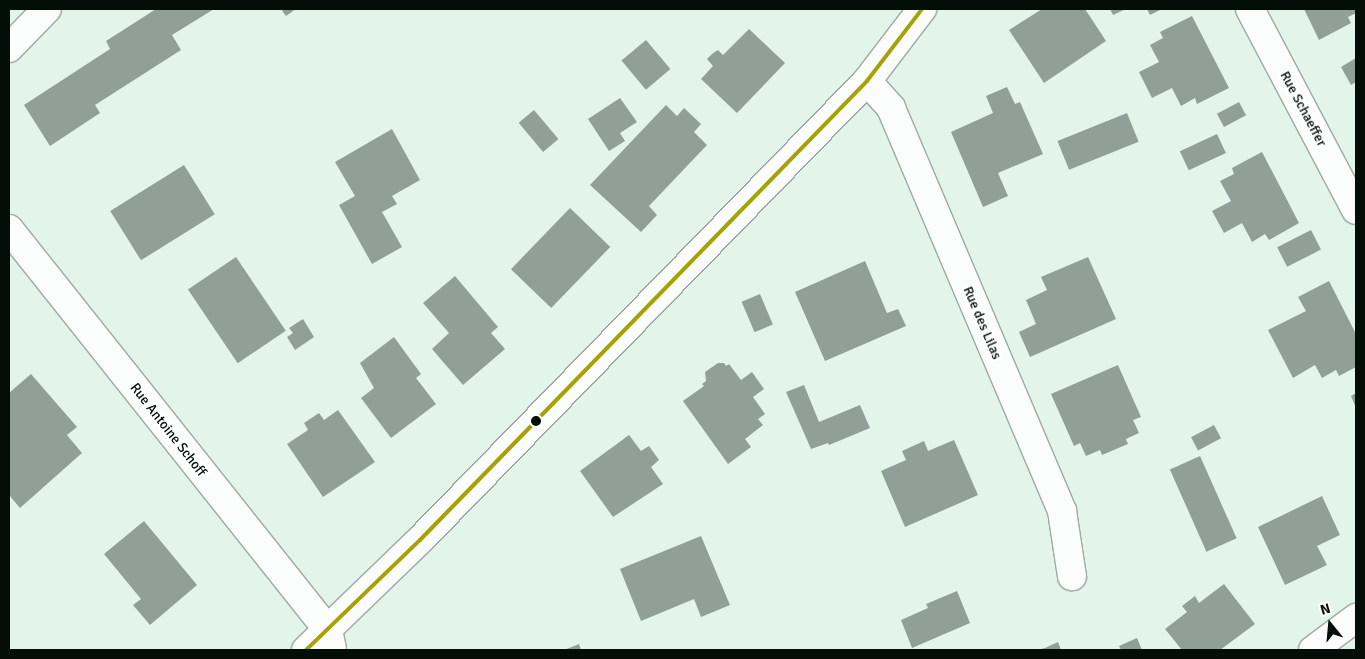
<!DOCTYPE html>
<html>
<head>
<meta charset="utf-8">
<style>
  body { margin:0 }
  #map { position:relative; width:1365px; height:659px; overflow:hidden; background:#e3f4eb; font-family:Signika,sans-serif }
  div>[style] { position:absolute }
  .building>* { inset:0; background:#90a098; transform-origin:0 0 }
  .roads { filter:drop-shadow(1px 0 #9daaa3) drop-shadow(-1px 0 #9daaa3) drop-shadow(0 1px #9daaa3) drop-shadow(0 -1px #9daaa3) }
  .street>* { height:28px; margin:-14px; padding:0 14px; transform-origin:14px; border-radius:14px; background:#fbfdfc }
  .secondary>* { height:28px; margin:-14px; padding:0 14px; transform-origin:14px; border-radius:14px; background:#fbfdfc }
  .bus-1>* { height:4px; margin:-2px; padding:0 2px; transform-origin:2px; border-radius:2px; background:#a7a203 }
  .dots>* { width:14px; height:14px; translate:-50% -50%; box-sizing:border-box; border:2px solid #fff; border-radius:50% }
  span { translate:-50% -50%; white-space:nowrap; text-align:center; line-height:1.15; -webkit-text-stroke:5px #fff; paint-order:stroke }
  .street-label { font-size:14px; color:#040e09 }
  .frame { position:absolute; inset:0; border:10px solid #040e09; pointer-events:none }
  .north { position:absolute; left:1305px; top:599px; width:50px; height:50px; -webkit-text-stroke:4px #fff; paint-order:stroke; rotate:343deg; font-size:14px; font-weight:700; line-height:20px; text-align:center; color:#040e09 }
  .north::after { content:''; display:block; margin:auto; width:18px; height:22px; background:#040e09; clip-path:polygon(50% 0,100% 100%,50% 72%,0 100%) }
</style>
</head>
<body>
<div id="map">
  <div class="building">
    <div style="clip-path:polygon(156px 9px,214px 9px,172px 35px,181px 50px,95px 105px,100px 113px,50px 146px,24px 105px,110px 49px,106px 41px)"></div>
    <div style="clip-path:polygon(281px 9px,296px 9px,286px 16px)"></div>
    <div style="clip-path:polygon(1042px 9px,1085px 9px,1106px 41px,1044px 83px,1009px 30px)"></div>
    <div style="clip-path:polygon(1110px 9px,1126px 9px,1113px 15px)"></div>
    <div style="clip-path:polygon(1147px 9px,1162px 9px,1150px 15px)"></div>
    <div style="clip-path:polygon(1304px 9px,1356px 9px,1356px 13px,1348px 17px,1351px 23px,1319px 40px)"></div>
    <div style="clip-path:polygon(1192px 16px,1229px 88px,1197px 104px,1195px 98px,1181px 106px,1172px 88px,1152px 98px,1139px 72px,1159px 62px,1150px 45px,1163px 38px,1160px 32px)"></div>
    <div style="clip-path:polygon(749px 29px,785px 63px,737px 113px,701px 79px,713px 66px,707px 59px,712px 54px,718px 50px,723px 55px)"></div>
    <div style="left:646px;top:40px;width:38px;height:32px;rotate:50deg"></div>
    <div style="clip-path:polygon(1356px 58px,1356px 82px,1351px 85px,1341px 67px)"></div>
    <div style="clip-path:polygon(1007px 87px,1015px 104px,1020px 102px,1043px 154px,998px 173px,1008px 196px,983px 207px,951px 132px,993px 113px,986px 96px)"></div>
    <div style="clip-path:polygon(620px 98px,637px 122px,620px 133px,625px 141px,609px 151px,588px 119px)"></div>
    <div style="left:1239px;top:102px;width:15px;height:25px;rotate:62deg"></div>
    <div style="clip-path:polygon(666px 105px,677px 116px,684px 108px,701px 124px,694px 132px,707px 145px,649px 206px,657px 215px,641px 232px,590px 185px)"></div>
    <div style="left:534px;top:110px;width:38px;height:20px;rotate:50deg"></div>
    <div style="left:1127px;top:113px;width:31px;height:75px;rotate:68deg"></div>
    <div style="clip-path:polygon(392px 129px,420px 180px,392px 196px,397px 204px,382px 212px,402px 247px,372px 264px,339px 205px,355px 196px,335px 162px)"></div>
    <div style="left:1217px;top:134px;width:21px;height:41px;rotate:65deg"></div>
    <div style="clip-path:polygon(1262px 152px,1299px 223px,1269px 240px,1265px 234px,1252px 242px,1242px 223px,1224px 233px,1212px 211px,1231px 201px,1220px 181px,1234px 174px,1232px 168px)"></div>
    <div style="left:184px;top:165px;width:58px;height:87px;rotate:58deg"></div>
    <div style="left:570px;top:208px;width:56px;height:85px;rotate:44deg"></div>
    <div style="left:1311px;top:230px;width:22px;height:38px;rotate:63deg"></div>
    <div style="left:236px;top:257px;width:89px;height:58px;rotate:56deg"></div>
    <div style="clip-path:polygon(1088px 257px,1116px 319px,1030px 357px,1019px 332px,1036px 324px,1026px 300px,1047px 290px,1041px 277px)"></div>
    <div style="clip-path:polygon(865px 261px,887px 313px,898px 309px,906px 326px,825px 361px,795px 292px)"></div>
    <div style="clip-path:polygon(455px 276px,498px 327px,491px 333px,505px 349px,463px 385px,432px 349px,449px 333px,423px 303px)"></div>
    <div style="clip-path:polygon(1329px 281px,1356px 334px,1356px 367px,1339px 376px,1336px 370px,1322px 378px,1315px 365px,1293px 378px,1268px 330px,1306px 311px,1298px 297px)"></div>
    <div style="left:760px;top:294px;width:33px;height:20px;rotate:67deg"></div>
    <div style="clip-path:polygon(303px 319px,314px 337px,295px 350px,287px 337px,293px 333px,289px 328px)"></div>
    <div style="clip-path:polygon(394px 337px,421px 374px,416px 378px,436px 404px,391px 438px,361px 398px,374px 388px,360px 363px)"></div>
    <div style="clip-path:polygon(718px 363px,724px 363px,726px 366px,729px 364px,741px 380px,752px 372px,764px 389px,753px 397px,765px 414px,758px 419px,763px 425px,745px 439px,751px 447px,728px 464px,683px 401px,704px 386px,702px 384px,706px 381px,705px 372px)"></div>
    <div style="clip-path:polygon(1118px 365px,1141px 417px,1133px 420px,1139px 433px,1126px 439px,1128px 444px,1102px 455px,1100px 450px,1086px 456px,1080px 443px,1074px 446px,1051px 394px)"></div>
    <div style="clip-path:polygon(31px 374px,77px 427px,67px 435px,82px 453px,20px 508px,9px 495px,9px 393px)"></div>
    <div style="clip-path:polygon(804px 385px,819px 422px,860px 405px,870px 428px,829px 445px,828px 443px,811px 449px,786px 392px)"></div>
    <div style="clip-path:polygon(1356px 393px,1356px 408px,1351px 396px)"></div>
    <div style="clip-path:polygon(338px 410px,375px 462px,323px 497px,287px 444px,308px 430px,304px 423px,319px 413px,324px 420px)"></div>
    <div style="left:1214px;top:425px;width:15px;height:26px;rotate:62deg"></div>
    <div style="clip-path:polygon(629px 435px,641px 451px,649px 446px,659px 460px,651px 467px,663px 484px,613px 517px,580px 471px)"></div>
    <div style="clip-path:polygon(954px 440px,978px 495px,905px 527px,881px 471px,906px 460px,902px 451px,924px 441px,928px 451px)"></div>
    <div style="left:1200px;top:456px;width:90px;height:33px;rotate:66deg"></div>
    <div style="clip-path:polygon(1322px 496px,1340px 535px,1317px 546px,1327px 565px,1285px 585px,1258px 527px)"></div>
    <div style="clip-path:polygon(144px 521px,197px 585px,150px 625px,133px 605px,141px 599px,104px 554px)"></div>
    <div style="clip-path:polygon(701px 536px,730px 605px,701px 617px,694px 599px,641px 621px,620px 569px)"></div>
    <div style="clip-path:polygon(1224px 584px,1255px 624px,1220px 650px,1182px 650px,1165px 629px,1187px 612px,1182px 606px,1195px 596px,1199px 603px)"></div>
    <div style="clip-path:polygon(957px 591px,970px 623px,912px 648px,901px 620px,928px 608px,926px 604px)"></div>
    <div style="clip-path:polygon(1137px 638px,1142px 650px,1121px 650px,1119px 646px)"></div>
    <div style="clip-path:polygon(1058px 642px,1061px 650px,1037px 650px,1045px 648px)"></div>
    <div style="clip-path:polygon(579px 644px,581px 650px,564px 650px)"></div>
  </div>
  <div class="roads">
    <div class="street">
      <div style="left:1250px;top:9px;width:227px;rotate:62.2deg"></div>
      <div style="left:9px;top:48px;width:54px;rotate:-45.7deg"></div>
      <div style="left:867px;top:81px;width:36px;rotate:48deg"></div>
      <div style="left:891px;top:108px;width:438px;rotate:67deg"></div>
      <div style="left:1062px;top:511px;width:66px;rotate:81.3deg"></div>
      <div style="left:1313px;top:650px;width:54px;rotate:-36.7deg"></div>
    </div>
    <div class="secondary">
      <div style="left:9px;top:229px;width:512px;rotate:51.5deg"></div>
      <div style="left:328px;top:630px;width:19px;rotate:78deg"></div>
      <div style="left:306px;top:650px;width:158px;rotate:-44deg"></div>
      <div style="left:420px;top:540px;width:641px;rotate:-45.76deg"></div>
      <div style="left:867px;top:81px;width:91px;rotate:-52.6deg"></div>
    </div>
  </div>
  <div class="bus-1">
    <div style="left:306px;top:650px;width:158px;rotate:-44deg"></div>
    <div style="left:420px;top:540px;width:641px;rotate:-45.76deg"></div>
    <div style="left:867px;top:81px;width:91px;rotate:-52.6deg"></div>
  </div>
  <div class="dots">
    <div style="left:536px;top:421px;background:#040e09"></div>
  </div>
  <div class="street-label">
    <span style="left:1303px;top:109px;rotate:62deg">Rue Schaeffer</span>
    <span style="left:982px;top:323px;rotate:67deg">Rue des Lilas</span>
    <span style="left:168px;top:430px;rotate:52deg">Rue Antoine Schoff</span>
  </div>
  <div class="frame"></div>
  <div class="north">N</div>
</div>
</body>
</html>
